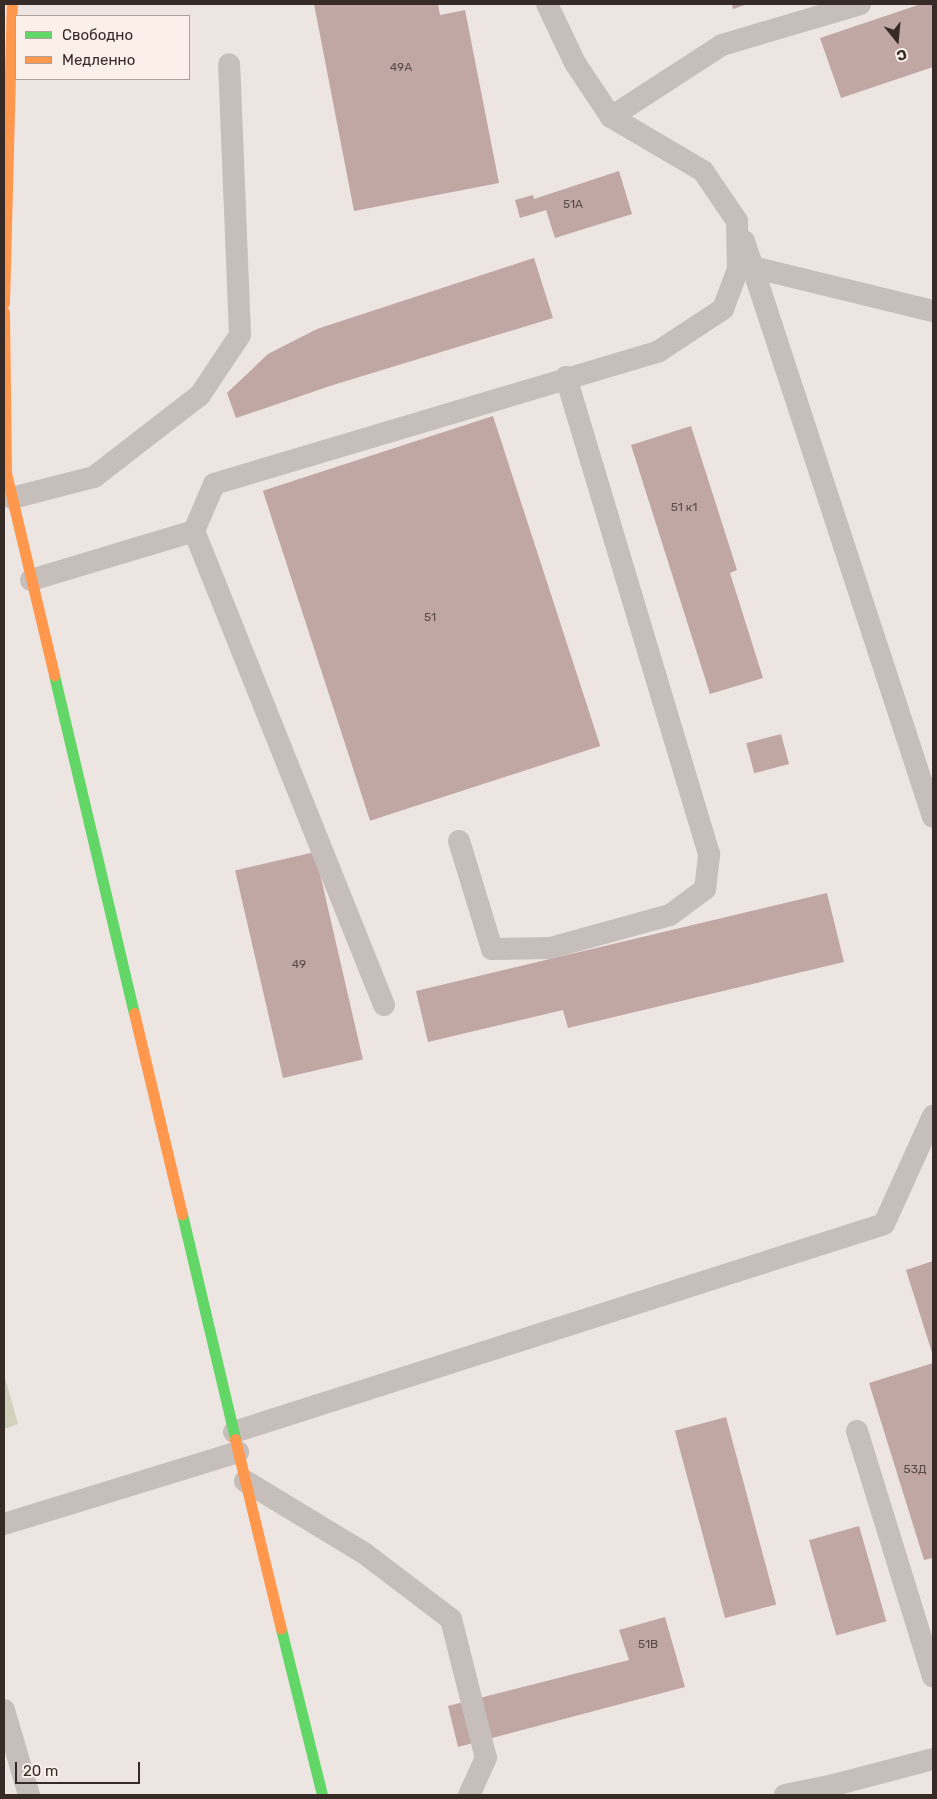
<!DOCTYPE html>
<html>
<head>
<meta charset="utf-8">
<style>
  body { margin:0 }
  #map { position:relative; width:937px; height:1799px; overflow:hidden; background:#ede5e2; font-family:Rubik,sans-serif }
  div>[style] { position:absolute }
  .green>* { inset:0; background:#d2d1bc }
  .building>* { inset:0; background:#c0a7a4; transform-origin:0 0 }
  .lane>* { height:22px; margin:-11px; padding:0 11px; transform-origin:11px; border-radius:11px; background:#c6beba }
  .fast>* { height:11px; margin:-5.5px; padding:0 5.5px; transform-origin:5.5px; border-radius:5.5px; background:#63d668 }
  .slow>* { height:11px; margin:-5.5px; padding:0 5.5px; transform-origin:5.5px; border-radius:5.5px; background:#ff974d }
  span { translate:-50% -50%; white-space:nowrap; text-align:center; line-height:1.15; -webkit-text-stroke:4px #faefe9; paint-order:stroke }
  .number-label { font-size:12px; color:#594a47 }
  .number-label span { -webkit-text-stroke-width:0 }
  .frame { position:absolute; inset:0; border:5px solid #372b28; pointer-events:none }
  .legend { position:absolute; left:15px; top:15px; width:175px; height:65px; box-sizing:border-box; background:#faefe9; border:1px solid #aca19c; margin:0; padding:6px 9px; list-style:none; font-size:15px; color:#372b28 }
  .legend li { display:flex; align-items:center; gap:10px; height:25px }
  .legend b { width:25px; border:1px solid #aca19c }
  .north { position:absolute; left:872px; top:15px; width:50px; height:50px; -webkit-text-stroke:4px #faefe9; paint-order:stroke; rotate:163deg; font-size:14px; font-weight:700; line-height:20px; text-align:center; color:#372b28 }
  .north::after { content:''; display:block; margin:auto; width:18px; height:22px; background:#372b28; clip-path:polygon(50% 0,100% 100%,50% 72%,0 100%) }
  .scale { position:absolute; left:15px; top:1762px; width:125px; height:22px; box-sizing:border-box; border:2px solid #372b28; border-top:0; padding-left:6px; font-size:15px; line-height:18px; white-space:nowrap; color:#372b28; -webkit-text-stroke:4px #faefe9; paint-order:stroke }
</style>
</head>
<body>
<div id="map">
  <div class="green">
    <div style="clip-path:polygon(4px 1374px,18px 1424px,4px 1429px)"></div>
  </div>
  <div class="building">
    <div style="clip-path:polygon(314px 4px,438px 4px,440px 15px,465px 10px,499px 183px,354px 211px)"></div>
    <div style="clip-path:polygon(732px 4px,748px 4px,733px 9px)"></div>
    <div style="clip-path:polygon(921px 4px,933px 4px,933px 67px,841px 98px,820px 38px)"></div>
    <div style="clip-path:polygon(619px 171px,632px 214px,555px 238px,546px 210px,520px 218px,515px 200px,533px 195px,534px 199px)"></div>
    <div style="clip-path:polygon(534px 258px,553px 318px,333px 385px,236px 418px,227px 393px,268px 354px,317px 329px)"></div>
    <div style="left:493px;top:416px;width:347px;height:242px;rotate:72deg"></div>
    <div style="clip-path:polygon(691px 426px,737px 570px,730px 573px,763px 678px,710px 694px,631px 445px)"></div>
    <div style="left:781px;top:734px;width:31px;height:36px;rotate:75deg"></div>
    <div style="left:315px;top:852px;width:213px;height:82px;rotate:77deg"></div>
    <div style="clip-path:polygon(827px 893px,844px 962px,568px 1028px,563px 1010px,428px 1042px,416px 991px)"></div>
    <div style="clip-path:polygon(933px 1261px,933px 1356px,906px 1270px)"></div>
    <div style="clip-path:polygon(933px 1363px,933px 1558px,924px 1560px,869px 1383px)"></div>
    <div style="left:726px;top:1417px;width:194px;height:53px;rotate:75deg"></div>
    <div style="left:859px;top:1526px;width:99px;height:52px;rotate:74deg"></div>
    <div style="clip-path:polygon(665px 1617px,685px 1687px,458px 1747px,448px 1706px,629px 1660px,619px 1630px)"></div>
  </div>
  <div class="lane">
    <div style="left:547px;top:4px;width:65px;rotate:64.6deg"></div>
    <div style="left:575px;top:63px;width:65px;rotate:56.3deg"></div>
    <div style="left:611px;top:117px;width:132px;rotate:-33deg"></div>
    <div style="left:722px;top:45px;width:144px;rotate:-16.5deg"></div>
    <div style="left:744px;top:241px;width:606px;rotate:71.83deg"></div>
    <div style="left:752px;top:267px;width:186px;rotate:13.7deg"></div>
    <div style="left:12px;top:498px;width:85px;rotate:-14.4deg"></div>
    <div style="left:94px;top:477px;width:134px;rotate:-37.7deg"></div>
    <div style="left:200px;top:395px;width:72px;rotate:-56.3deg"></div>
    <div style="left:240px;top:335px;width:271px;rotate:-92.3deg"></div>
    <div style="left:31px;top:580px;width:170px;rotate:-16.7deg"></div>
    <div style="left:459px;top:841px;width:113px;rotate:73deg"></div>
    <div style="left:492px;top:949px;width:58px;rotate:-1deg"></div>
    <div style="left:550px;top:948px;width:124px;rotate:-15.4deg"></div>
    <div style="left:670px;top:915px;width:44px;rotate:-36.6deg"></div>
    <div style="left:705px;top:889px;width:35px;rotate:-83deg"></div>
    <div style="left:709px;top:854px;width:498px;rotate:-106.7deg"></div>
    <div style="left:384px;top:1005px;width:511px;rotate:-111.84deg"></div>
    <div style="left:194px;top:531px;width:51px;rotate:-66.9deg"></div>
    <div style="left:214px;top:484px;width:464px;rotate:-16.6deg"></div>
    <div style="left:659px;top:351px;width:77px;rotate:-33.3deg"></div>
    <div style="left:723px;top:309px;width:43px;rotate:-69.4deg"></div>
    <div style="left:738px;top:269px;width:48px;rotate:-91.2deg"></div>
    <div style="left:737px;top:221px;width:60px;rotate:-124.2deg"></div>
    <div style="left:703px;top:171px;width:107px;rotate:-149.6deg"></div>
    <div style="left:857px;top:1431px;width:257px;rotate:72.8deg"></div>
    <div style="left:234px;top:1432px;width:682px;rotate:-17.74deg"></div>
    <div style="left:884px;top:1224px;width:119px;rotate:-65.6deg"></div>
    <div style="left:245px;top:1481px;width:139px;rotate:31.2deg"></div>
    <div style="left:364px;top:1553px;width:109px;rotate:37.2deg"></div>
    <div style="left:451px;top:1619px;width:143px;rotate:75.9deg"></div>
    <div style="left:486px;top:1758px;width:41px;rotate:114.7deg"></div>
    <div style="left:4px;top:1524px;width:245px;rotate:-17.1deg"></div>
    <div style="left:4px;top:1710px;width:89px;rotate:73.6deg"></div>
    <div style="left:785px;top:1795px;width:50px;rotate:-11.5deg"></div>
    <div style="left:834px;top:1785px;width:102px;rotate:-14.7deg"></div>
  </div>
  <div class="fast">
    <div style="left:54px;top:675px;width:347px;rotate:76.7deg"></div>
    <div style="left:182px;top:1214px;width:231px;rotate:76.7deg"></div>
    <div style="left:281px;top:1629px;width:171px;rotate:76.1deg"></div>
  </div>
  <div class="slow">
    <div style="left:4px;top:303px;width:299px;rotate:-88.5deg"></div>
    <div style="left:4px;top:312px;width:161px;rotate:89.3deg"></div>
    <div style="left:6px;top:473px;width:208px;rotate:76.6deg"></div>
    <div style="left:134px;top:1013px;width:207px;rotate:76.6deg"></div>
    <div style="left:235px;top:1439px;width:195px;rotate:76.4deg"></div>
  </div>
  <div class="number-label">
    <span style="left:401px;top:68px">49А</span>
    <span style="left:573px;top:205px">51А</span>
    <span style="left:684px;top:508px">51 к1</span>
    <span style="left:430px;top:618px">51</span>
    <span style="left:299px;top:965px">49</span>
    <span style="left:915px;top:1470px">53Д</span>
    <span style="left:648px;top:1645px">51В</span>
  </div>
  <div class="frame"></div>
  <ul class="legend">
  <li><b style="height:6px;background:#63d668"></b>Свободно</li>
  <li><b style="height:6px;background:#ff974d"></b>Медленно</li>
  </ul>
  <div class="north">С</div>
  <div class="scale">20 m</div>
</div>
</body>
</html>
